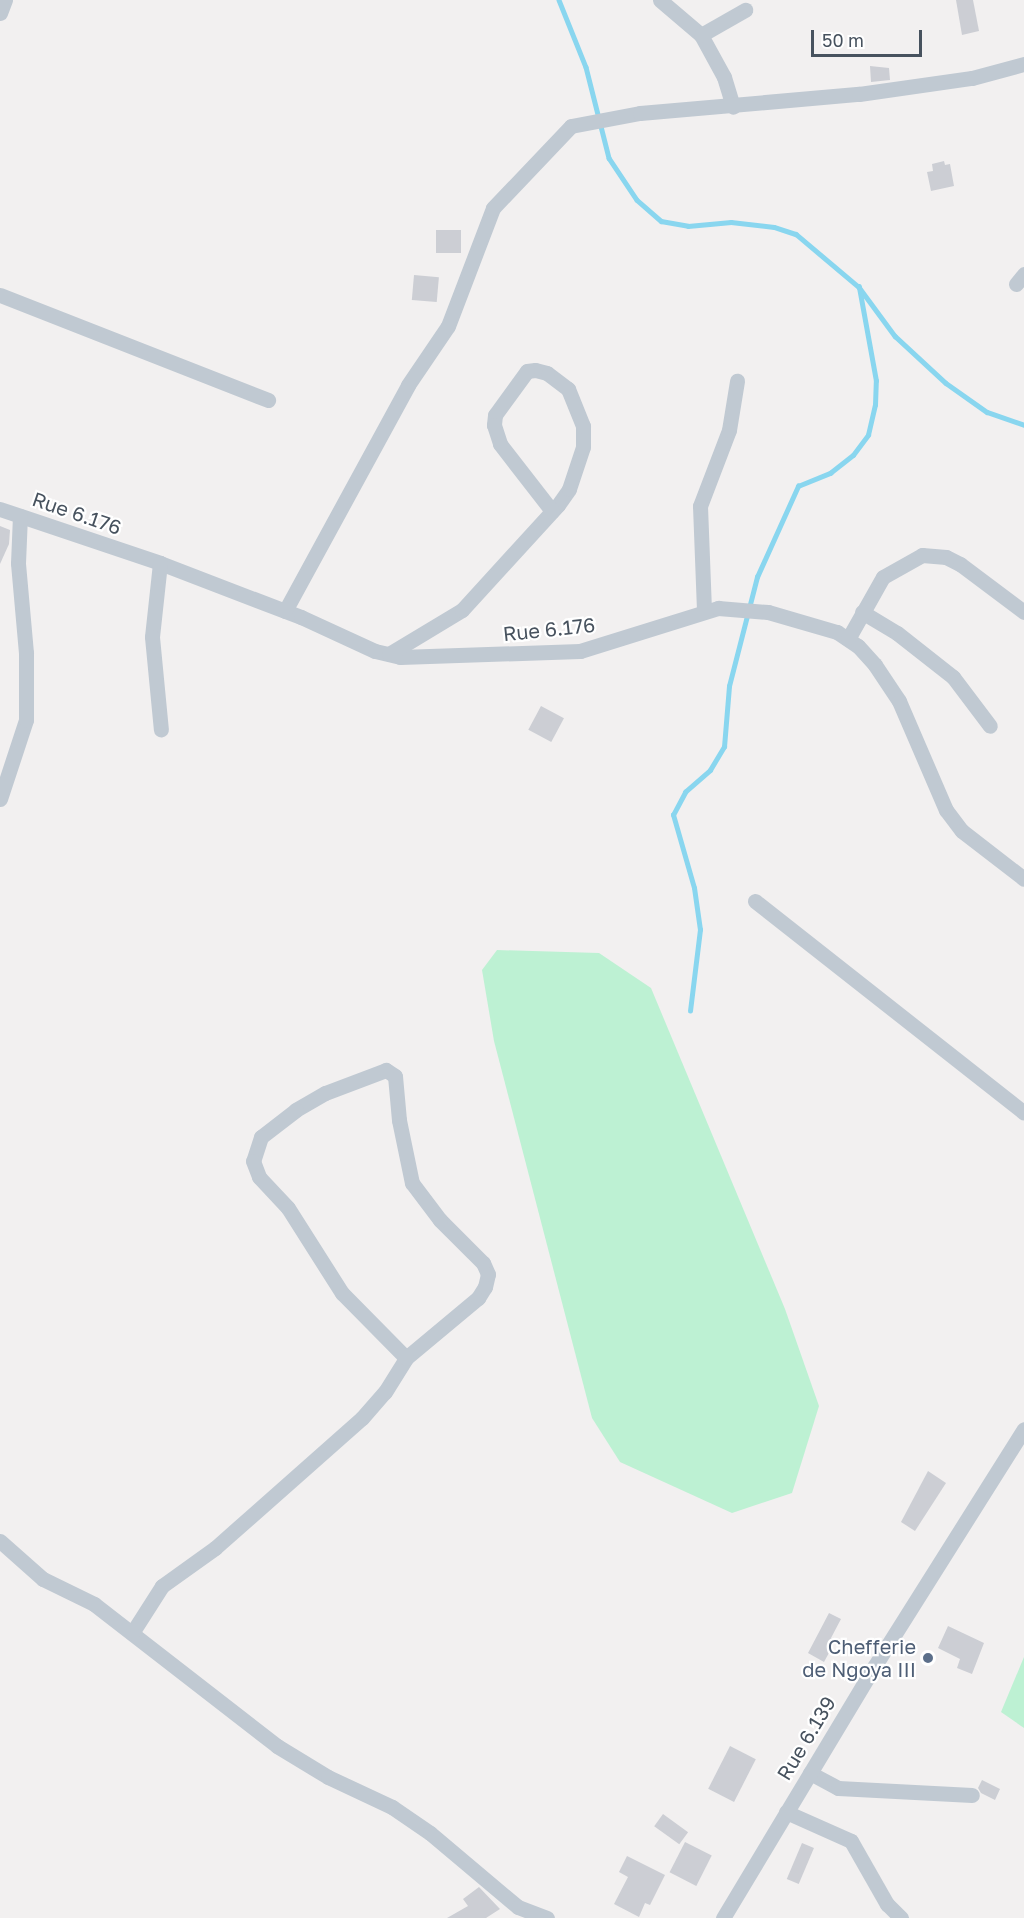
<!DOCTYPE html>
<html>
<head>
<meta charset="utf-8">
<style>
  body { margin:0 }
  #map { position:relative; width:1024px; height:1918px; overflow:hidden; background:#f2f0f0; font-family:"Golos Text",sans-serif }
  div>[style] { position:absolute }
  .green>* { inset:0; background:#bdf1d3 }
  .stream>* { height:4.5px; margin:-2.25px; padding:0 2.25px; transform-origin:2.25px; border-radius:2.25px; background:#89d6ef }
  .building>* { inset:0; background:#ccced4; transform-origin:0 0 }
  .minor>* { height:15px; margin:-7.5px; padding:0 7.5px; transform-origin:7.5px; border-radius:7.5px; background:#c0c9d2 }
  .dots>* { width:16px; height:16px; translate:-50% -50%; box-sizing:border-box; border:3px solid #fff; border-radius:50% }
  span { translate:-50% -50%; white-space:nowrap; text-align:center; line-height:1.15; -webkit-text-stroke:4.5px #fff; paint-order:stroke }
  .street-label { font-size:20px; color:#47525e }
  .service-label { font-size:20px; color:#4e5e75 }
  .right { translate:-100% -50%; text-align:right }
  .scale { position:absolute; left:811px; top:30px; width:111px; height:27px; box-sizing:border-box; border:3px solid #47525e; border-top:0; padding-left:8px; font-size:18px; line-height:21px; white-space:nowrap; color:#47525e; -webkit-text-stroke:4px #fff; paint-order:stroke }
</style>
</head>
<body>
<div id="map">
  <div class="green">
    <div style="clip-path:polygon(497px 950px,599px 953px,651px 988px,785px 1309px,819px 1406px,792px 1493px,732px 1513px,620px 1462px,592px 1418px,494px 1041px,482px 970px)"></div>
    <div style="clip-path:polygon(1024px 1657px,1024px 1728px,1001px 1712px)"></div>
  </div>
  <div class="stream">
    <div style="left:559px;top:0;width:72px;rotate:68.1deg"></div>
    <div style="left:586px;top:67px;width:94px;rotate:75.8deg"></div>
    <div style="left:609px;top:158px;width:50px;rotate:56.3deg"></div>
    <div style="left:637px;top:200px;width:32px;rotate:41deg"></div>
    <div style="left:661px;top:221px;width:27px;rotate:10deg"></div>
    <div style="left:688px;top:226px;width:43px;rotate:-5.3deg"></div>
    <div style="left:731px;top:222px;width:43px;rotate:6.6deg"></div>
    <div style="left:774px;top:227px;width:23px;rotate:18deg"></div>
    <div style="left:796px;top:234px;width:82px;rotate:40.1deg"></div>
    <div style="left:859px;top:287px;width:61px;rotate:53.7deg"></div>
    <div style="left:895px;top:336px;width:69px;rotate:42.7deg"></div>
    <div style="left:946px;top:383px;width:50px;rotate:35.3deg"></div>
    <div style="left:987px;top:412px;width:39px;rotate:19deg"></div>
    <div style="left:690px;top:1011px;width:82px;rotate:-83deg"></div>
    <div style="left:700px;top:930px;width:42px;rotate:-98.1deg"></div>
    <div style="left:694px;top:888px;width:76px;rotate:-106deg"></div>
    <div style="left:673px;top:815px;width:26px;rotate:-62deg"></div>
    <div style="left:685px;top:792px;width:33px;rotate:-41deg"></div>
    <div style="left:710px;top:770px;width:27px;rotate:-59deg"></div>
    <div style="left:724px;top:747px;width:61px;rotate:-85.3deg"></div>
    <div style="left:729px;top:686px;width:113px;rotate:-75.6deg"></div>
    <div style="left:757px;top:577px;width:100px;rotate:-65.7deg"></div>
    <div style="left:798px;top:486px;width:35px;rotate:-22deg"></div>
    <div style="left:830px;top:473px;width:29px;rotate:-38deg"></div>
    <div style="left:853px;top:455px;width:25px;rotate:-53deg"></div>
    <div style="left:868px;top:435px;width:31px;rotate:-77deg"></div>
    <div style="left:875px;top:405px;width:24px;rotate:-88deg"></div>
    <div style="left:876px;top:381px;width:96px;rotate:-100.3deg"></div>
  </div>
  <div class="building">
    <div style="clip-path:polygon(956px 0,973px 0,979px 31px,962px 35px)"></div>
    <div style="clip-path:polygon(870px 66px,889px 68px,890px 80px,871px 82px)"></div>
    <div style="clip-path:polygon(944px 161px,945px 165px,950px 164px,954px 186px,931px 191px,927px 172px,933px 171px,932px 164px)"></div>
    <div style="left:461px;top:230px;width:23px;height:25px;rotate:90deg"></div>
    <div style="left:414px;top:275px;width:25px;height:25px;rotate:5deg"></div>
    <div style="clip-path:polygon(0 526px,10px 530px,9px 544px,0 564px)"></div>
    <div style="left:541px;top:706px;width:26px;height:27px;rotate:28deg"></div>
    <div style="clip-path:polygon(928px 1471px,946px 1483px,915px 1531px,901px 1522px)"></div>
    <div style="clip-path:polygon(829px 1613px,841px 1619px,831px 1638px,836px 1640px,824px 1662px,808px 1653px)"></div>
    <div style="clip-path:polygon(948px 1626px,984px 1643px,972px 1674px,957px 1668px,960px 1659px,938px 1648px)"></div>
    <div style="left:730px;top:1746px;width:29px;height:48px;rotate:27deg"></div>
    <div style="clip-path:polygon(982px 1780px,1000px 1789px,995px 1800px,981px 1793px,978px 1788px)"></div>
    <div style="left:663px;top:1814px;width:31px;height:15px;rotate:36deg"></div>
    <div style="left:685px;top:1842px;width:30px;height:34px;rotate:27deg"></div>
    <div style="left:802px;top:1843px;width:13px;height:39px;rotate:23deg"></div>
    <div style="clip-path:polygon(627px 1856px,665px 1875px,650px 1905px,645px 1903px,639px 1917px,614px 1904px,628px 1877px,619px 1872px)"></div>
    <div style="clip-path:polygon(479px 1887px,500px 1909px,486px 1918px,447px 1918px,468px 1906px,463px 1899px)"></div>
  </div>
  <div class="minor">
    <div style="left:660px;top:0;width:54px;rotate:40.5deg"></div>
    <div style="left:701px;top:35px;width:48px;rotate:61.3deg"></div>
    <div style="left:724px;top:77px;width:31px;rotate:73deg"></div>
    <div style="left:0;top:13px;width:14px;rotate:-69deg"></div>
    <div style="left:701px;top:35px;width:51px;rotate:-29.6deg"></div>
    <div style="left:1016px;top:284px;width:13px;rotate:-51deg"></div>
    <div style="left:0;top:295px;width:288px;rotate:21.4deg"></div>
    <div style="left:0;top:509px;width:169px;rotate:18.6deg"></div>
    <div style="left:160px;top:563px;width:151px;rotate:21deg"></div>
    <div style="left:301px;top:617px;width:81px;rotate:24.7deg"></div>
    <div style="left:375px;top:651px;width:26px;rotate:13deg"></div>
    <div style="left:400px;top:657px;width:180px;rotate:-1.9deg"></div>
    <div style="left:580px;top:651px;width:145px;rotate:-17.3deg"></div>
    <div style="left:718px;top:608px;width:50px;rotate:4.6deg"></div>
    <div style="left:768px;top:612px;width:72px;rotate:16.2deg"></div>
    <div style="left:837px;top:632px;width:25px;rotate:34deg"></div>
    <div style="left:858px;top:646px;width:25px;rotate:48deg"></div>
    <div style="left:875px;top:665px;width:43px;rotate:56.3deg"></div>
    <div style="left:899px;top:701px;width:119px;rotate:66.7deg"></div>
    <div style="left:946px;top:810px;width:26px;rotate:53deg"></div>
    <div style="left:962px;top:831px;width:78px;rotate:37.7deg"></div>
    <div style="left:160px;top:563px;width:74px;rotate:96.2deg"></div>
    <div style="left:152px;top:637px;width:93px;rotate:84.5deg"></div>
    <div style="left:704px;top:610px;width:104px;rotate:-92.2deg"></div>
    <div style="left:700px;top:506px;width:81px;rotate:-69.1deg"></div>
    <div style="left:729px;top:430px;width:50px;rotate:-80.7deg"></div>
    <div style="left:285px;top:611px;width:257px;rotate:-61.4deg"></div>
    <div style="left:408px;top:385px;width:71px;rotate:-55.9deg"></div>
    <div style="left:448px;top:326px;width:126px;rotate:-69.1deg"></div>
    <div style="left:493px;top:208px;width:113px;rotate:-46.4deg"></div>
    <div style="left:571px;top:126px;width:70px;rotate:-10.7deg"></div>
    <div style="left:640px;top:113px;width:220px;rotate:-5deg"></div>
    <div style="left:859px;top:94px;width:114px;rotate:-8.1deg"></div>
    <div style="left:972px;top:78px;width:54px;rotate:-15.1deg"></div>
    <div style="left:862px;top:612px;width:41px;rotate:31deg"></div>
    <div style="left:897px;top:633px;width:71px;rotate:38.2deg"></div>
    <div style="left:953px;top:677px;width:61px;rotate:52.9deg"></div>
    <div style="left:848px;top:639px;width:71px;rotate:-60.6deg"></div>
    <div style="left:883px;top:577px;width:45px;rotate:-29.4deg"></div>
    <div style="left:922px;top:555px;width:24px;rotate:5deg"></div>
    <div style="left:946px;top:557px;width:16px;rotate:27deg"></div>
    <div style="left:960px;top:564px;width:80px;rotate:36.9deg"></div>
    <div style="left:389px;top:654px;width:85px;rotate:-31.1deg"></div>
    <div style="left:462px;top:610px;width:142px;rotate:-47.6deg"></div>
    <div style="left:558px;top:505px;width:19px;rotate:-55deg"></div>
    <div style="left:569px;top:489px;width:44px;rotate:-71.6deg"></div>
    <div style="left:583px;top:447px;width:21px;rotate:-90deg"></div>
    <div style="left:583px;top:426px;width:40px;rotate:-112deg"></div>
    <div style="left:568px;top:389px;width:26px;rotate:-143deg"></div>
    <div style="left:547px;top:373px;width:12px;rotate:-166deg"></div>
    <div style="left:535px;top:370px;width:8px;rotate:173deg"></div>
    <div style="left:527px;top:371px;width:54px;rotate:126deg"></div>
    <div style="left:495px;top:415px;width:10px;rotate:96deg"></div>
    <div style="left:494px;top:425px;width:20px;rotate:72deg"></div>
    <div style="left:500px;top:444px;width:85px;rotate:52.2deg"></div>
    <div style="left:0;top:799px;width:83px;rotate:-71.8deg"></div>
    <div style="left:26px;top:720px;width:67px;rotate:-90deg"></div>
    <div style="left:26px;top:653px;width:90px;rotate:-95.1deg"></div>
    <div style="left:18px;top:563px;width:47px;rotate:-87.6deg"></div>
    <div style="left:755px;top:901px;width:342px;rotate:38.2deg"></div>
    <div style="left:0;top:1541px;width:57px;rotate:41.5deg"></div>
    <div style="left:43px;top:1579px;width:57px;rotate:26.1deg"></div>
    <div style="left:94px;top:1604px;width:232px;rotate:37.8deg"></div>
    <div style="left:277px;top:1746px;width:60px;rotate:31.3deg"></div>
    <div style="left:328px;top:1777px;width:71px;rotate:25.1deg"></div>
    <div style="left:392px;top:1807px;width:46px;rotate:34.4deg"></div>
    <div style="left:430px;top:1833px;width:115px;rotate:40.1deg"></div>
    <div style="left:518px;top:1907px;width:31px;rotate:21deg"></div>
    <div style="left:132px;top:1633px;width:56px;rotate:-57.4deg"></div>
    <div style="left:162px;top:1586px;width:65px;rotate:-35.6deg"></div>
    <div style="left:215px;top:1548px;width:196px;rotate:-41.5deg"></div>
    <div style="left:362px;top:1418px;width:35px;rotate:-49deg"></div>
    <div style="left:385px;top:1392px;width:40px;rotate:-58deg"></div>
    <div style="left:406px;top:1358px;width:94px;rotate:-39.8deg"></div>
    <div style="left:478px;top:1298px;width:13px;rotate:-58deg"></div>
    <div style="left:485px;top:1287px;width:13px;rotate:-77deg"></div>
    <div style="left:488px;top:1274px;width:12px;rotate:-114deg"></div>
    <div style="left:483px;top:1263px;width:61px;rotate:-135deg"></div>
    <div style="left:440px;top:1220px;width:46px;rotate:-127.1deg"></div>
    <div style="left:412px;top:1183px;width:64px;rotate:-101.7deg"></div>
    <div style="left:399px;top:1120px;width:44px;rotate:-95.2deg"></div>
    <div style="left:395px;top:1076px;width:11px;rotate:-146deg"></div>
    <div style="left:386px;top:1070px;width:65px;rotate:159.3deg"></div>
    <div style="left:325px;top:1093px;width:34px;rotate:150deg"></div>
    <div style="left:296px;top:1110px;width:44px;rotate:142.4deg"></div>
    <div style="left:261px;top:1137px;width:25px;rotate:108deg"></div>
    <div style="left:253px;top:1161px;width:17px;rotate:69deg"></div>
    <div style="left:259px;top:1177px;width:42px;rotate:46.9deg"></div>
    <div style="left:288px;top:1208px;width:101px;rotate:57.6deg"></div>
    <div style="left:342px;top:1293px;width:91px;rotate:45.4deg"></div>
    <div style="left:810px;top:1773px;width:32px;rotate:28deg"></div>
    <div style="left:838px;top:1788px;width:134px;rotate:3deg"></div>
    <div style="left:786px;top:1812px;width:71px;rotate:24deg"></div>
    <div style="left:851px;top:1841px;width:73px;rotate:60.3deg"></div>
    <div style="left:887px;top:1904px;width:20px;rotate:45deg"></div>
    <div style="left:723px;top:1918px;width:293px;rotate:-59deg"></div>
    <div style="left:874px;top:1667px;width:281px;rotate:-57.8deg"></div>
  </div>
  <div class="dots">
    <div style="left:928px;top:1658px;background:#5c6f8a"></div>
  </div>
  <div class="street-label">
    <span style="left:77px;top:513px;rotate:19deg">Rue 6.176</span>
    <span style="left:549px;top:629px;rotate:-6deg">Rue 6.176</span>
    <span style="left:806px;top:1738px;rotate:-59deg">Rue 6.139</span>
  </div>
  <div class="service-label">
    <span class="right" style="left:916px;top:1658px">Chefferie<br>de Ngoya III</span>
  </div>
  <div class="scale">50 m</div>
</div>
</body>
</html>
